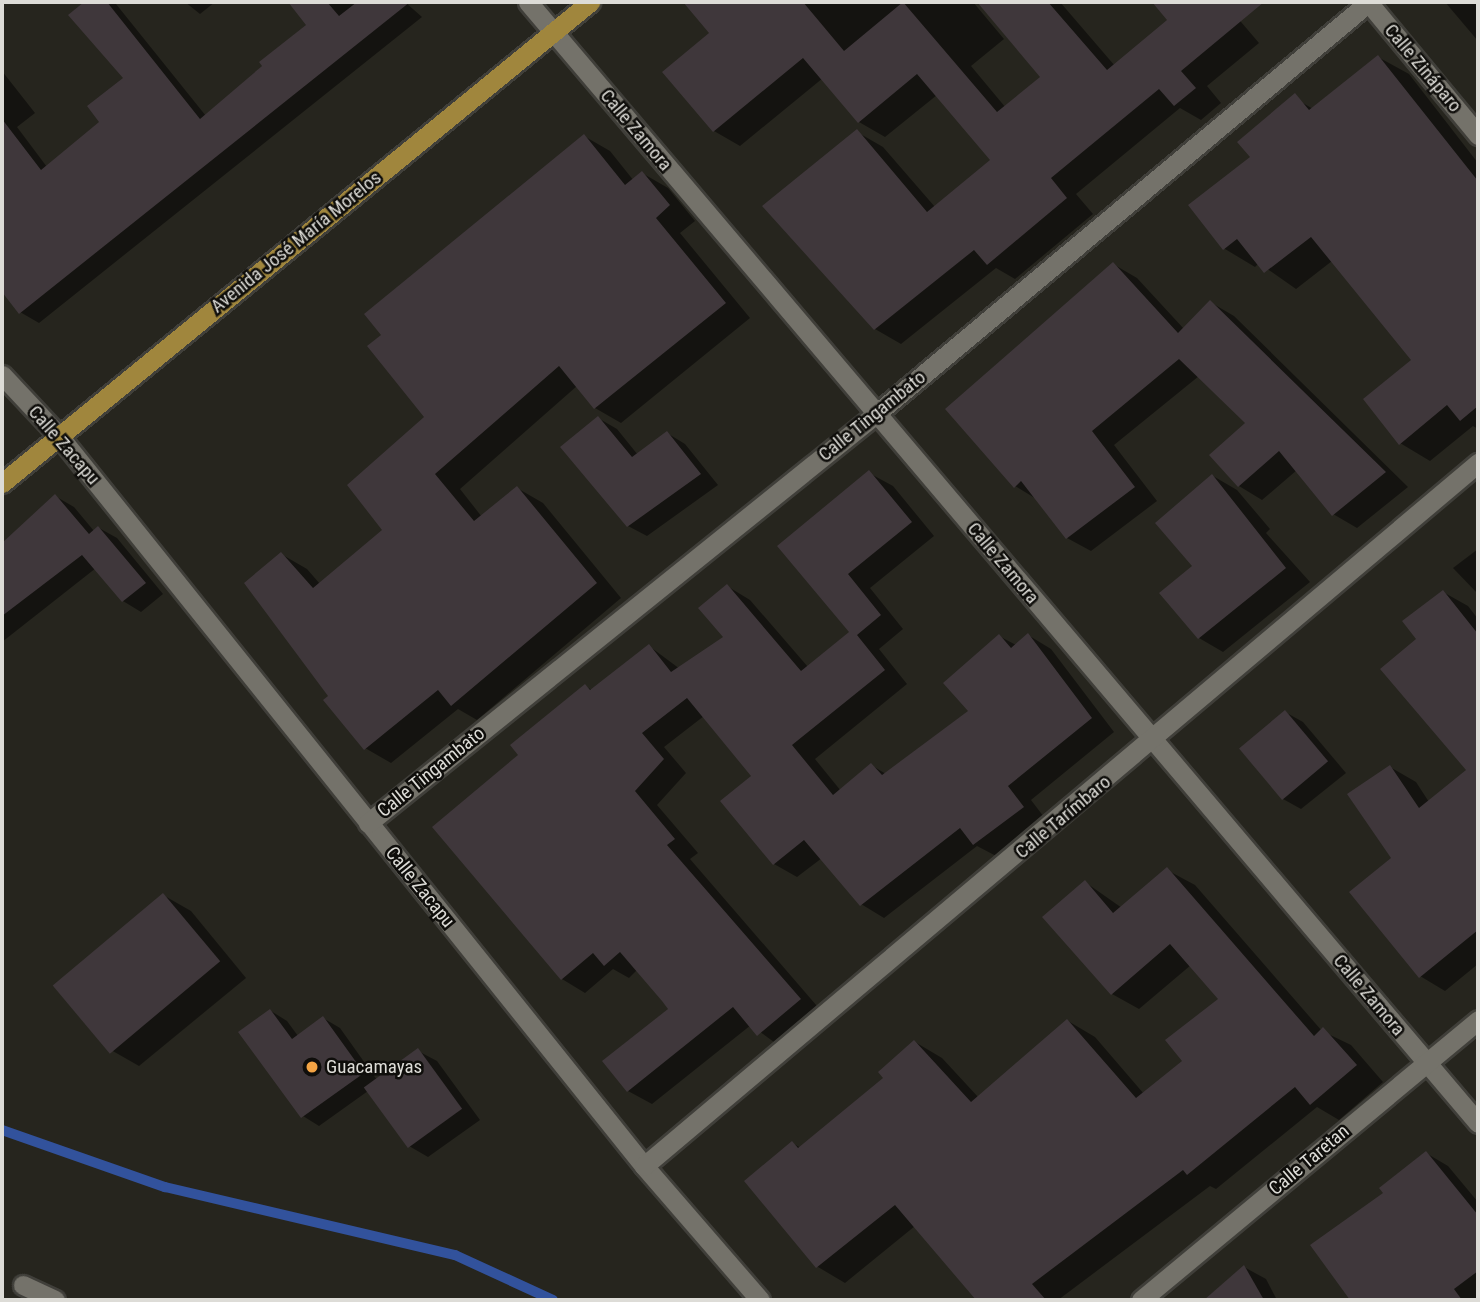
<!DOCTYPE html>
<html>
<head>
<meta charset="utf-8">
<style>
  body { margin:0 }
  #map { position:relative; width:1480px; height:1302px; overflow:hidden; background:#26251e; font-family:"Roboto Condensed",sans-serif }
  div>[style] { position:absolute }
  .shadow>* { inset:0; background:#0007 }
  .stream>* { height:10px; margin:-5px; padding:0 5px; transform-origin:5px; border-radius:5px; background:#32529c }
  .building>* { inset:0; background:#3f373b; transform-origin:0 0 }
  .roads { filter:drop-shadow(2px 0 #403f3a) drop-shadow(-2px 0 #403f3a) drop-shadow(0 2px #403f3a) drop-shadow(0 -2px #403f3a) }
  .minor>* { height:19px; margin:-9.5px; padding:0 9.5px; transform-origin:9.5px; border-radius:9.5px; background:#74726a }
  .primary>* { height:19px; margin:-9.5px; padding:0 9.5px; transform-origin:9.5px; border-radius:9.5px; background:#a0863d }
  .dots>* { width:19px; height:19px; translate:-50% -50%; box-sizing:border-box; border:4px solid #0f0e0b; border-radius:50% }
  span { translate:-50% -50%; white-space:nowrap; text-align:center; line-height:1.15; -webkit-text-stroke:5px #0f0e0b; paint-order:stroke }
  .street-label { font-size:19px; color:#dddcd7 }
  .poi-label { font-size:19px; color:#dddcd7 }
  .left { translate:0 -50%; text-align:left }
  .frame { position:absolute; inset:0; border:4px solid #dddcd7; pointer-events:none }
</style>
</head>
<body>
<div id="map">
  <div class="shadow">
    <div style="clip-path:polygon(87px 2px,116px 4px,206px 116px,309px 25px,290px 2px,405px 2px,422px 17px,39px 323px,20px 312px,2px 290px,2px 71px,35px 113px,17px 127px,47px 167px,102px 122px,126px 78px,71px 15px)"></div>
    <div style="clip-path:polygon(185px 2px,215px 2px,200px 14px)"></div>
    <div style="clip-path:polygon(692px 2px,973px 2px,1004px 39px,971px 66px,1006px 108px,1042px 77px,979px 2px,1060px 2px,1115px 66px,1170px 20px,1157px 5px,1161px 2px,1224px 2px,1259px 43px,1207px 86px,1221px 103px,1201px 120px,1180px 108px,1076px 194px,1093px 214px,1015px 279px,996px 268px,901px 344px,875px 329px,857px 132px,883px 147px,935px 207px,992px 160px,937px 95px,885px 137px,859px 122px,823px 78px,740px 146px,714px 131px,711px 33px,688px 5px)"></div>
    <div style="clip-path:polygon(1445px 2px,1478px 2px,1478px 41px)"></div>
    <div style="clip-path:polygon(1378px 57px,1409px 74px,1478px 163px,1478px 429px,1473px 426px,1430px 461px,1400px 443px,1413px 360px,1332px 261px,1296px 289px,1259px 263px,1255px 267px,1225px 249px,1190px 205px,1252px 157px,1293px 97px,1313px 109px)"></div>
    <div style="clip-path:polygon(584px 136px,610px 151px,634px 181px,642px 173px,668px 188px,695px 221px,680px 233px,750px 318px,621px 423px,595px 408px,577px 386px,460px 489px,482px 517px,517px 488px,543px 503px,621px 598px,477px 720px,458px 709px,391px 763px,365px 748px,331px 696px,281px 554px,307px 569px,320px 584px,385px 530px,427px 418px,383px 335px)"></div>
    <div style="clip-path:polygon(1113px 264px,1137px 278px,1184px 329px,1210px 302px,1234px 316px,1408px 487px,1357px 528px,1333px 514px,1297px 470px,1262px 500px,1239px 486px,1247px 423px,1199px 376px,1114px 445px,1157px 501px,1091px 551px,1067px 538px,1038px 500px,1015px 486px)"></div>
    <div style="clip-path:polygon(598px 418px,617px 429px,638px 455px,667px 433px,685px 444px,718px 485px,647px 536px,628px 526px)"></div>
    <div style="clip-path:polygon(869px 473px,893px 486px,934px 536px,870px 588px,903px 629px,879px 649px,907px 684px,815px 759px,841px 791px,871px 765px,886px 774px,970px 711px,999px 636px,1016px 645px,1028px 635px,1051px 649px,1114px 732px,1031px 800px,1047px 821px,998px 857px,977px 846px,884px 918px,861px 904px,822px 858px,797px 877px,774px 864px,753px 776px,704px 716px,664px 747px,686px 773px,657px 805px,698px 853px,690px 859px,823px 1013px,782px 1048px,751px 1025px,652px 1104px,628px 1091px,670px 1010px,637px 970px,629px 978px,613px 969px,585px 993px,562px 979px,520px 755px,585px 686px,592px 690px,649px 646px,680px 669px,725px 638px,727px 586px,750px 600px,808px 667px,852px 632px,780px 546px)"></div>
    <div style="clip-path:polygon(1213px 476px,1237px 490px,1270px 529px,1266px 533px,1310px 582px,1223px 652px,1199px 638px,1195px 567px)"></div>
    <div style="clip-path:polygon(55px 496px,74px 507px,94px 531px,99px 528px,117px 538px,163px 594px,141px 612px,123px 601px,96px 568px,2px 642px,2px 545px)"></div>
    <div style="clip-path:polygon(1478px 549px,1478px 594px,1453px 568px)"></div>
    <div style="clip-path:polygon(1443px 592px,1468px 606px,1478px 619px,1478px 964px,1445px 991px,1420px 976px,1393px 859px,1390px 767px,1416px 782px,1429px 802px,1468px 770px,1418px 639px)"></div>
    <div style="clip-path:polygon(1285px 712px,1303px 722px,1346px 773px,1301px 809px,1283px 799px)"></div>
    <div style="clip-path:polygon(1167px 870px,1195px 885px,1322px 1031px,1351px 1045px,1383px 1082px,1339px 1120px,1317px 1107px,1216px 1189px,1210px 1186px,1058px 1300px,978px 1300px,915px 1226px,845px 1283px,818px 1267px,747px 1181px,792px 1143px,801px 1148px,885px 1079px,915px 1042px,942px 1058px,979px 1098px,1068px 1021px,1095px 1037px,1144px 1094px,1185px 1061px,1220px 999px,1191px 965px,1139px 1009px,1112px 994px,1085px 882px,1122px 908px)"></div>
    <div style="clip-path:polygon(163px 895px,191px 911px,246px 978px,139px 1066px,111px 1050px)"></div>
    <div style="clip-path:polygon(271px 1011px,287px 1021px,298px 1036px,323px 1018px,340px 1028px,377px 1080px,418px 1051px,437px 1061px,480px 1120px,428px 1157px,409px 1146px,368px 1091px,319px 1126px,303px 1116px)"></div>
    <div style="clip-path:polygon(1426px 1153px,1448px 1166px,1478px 1202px,1478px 1300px,1352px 1300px,1312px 1246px,1385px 1193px)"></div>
    <div style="clip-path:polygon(1244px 1267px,1266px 1279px,1277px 1300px,1221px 1300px,1222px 1286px)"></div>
  </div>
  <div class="stream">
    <div style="left:2px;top:1130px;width:173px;rotate:19.3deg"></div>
    <div style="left:165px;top:1187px;width:298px;rotate:13.2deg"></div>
    <div style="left:455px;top:1255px;width:108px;rotate:24.7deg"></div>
  </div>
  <div class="building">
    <div style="clip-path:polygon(84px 2px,107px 2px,200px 119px,262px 66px,259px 62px,306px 25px,288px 2px,327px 2px,339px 16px,357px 2px,410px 2px,19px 314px,2px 292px,2px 119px,41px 170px,99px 122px,87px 106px,123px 78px,68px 15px)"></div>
    <div style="clip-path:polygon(683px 2px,803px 2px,844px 51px,903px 2px,997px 112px,1040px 77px,977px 2px,1048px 2px,1107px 70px,1167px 20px,1152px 2px,1264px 2px,1181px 71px,1196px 88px,1174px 106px,1159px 89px,1051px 178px,1067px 198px,987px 265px,974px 250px,874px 330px,762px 206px,857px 129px,927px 212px,990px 160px,917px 74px,858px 123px,803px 58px,713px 132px,662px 72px,709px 33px)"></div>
    <div style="clip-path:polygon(1378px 55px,1478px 181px,1478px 406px,1460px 421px,1447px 405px,1399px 445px,1363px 399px,1411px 360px,1311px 237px,1264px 273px,1237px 239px,1223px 250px,1188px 205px,1250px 157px,1237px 142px,1295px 93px,1309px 110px)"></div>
    <div style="clip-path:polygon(584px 134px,625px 185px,642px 171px,670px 205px,656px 218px,726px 303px,594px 409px,559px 366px,435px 474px,474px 521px,517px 486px,597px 583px,451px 706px,438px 690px,364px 750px,323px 700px,328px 696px,244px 583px,281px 552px,313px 588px,382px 530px,347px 485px,424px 417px,367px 346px,381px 335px,364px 314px)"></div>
    <div style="clip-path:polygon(1113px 262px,1178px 333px,1210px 300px,1386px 472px,1332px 516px,1279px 451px,1238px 487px,1209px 455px,1245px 423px,1179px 359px,1092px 431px,1135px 487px,1066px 539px,1021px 481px,1014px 488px,945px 409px)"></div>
    <div style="clip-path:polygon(598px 416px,632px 457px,667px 431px,701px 474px,627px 527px,560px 447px)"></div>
    <div style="clip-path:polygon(869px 470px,912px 522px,848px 574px,881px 615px,857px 635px,885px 670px,792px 745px,833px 795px,871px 763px,882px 775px,968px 711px,943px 683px,999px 634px,1011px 648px,1028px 633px,1092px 718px,1008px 786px,1024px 807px,973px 845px,960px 828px,860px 906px,804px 840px,773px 865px,720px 801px,751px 776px,687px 698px,642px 733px,664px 759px,635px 791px,675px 839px,667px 845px,801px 999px,757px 1036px,733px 1007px,627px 1092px,602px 1061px,668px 1009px,662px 1001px,620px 952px,604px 966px,593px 953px,561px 980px,432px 827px,518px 755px,510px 745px,585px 684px,590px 690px,649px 644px,671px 672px,723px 637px,698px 608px,727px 584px,801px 671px,849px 632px,777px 546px)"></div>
    <div style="clip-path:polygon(1212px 474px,1286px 568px,1198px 639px,1159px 593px,1192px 566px,1155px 523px)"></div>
    <div style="clip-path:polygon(55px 494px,89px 534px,98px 526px,146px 583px,122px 602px,82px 555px,2px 616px,2px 543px)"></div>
    <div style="clip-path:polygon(1443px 590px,1478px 634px,1478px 930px,1419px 978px,1349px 892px,1391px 858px,1347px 794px,1390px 765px,1419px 808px,1466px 770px,1380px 669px,1416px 639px,1402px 621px)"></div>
    <div style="left:1285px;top:710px;width:67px;height:60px;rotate:50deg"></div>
    <div style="clip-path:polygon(1167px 867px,1314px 1036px,1323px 1027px,1357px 1065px,1310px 1105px,1295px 1087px,1187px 1175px,1183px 1170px,1032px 1284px,1046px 1300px,976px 1300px,895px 1205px,816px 1268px,744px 1181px,792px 1141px,798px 1148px,883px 1078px,878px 1072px,914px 1040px,971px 1102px,1067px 1019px,1136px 1098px,1182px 1061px,1165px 1040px,1218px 999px,1170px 944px,1111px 995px,1042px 917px,1085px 880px,1113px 913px)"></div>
    <div style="left:163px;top:893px;width:89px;height:144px;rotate:50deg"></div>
    <div style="clip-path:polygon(270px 1009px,292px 1039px,323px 1016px,364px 1073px,301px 1118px,238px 1032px)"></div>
    <div style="left:418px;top:1048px;width:75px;height:67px;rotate:54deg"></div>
    <div style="clip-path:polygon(1426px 1151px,1478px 1215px,1478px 1271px,1454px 1289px,1462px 1300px,1350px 1300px,1310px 1245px,1383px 1193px,1379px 1188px)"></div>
    <div style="clip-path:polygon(1244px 1265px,1264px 1300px,1204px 1300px)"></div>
  </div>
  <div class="roads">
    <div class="minor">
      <div style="left:528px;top:2px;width:1469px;rotate:49.72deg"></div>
      <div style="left:1368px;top:2px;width:173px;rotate:50.4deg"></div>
      <div style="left:2px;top:375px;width:83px;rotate:46.9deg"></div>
      <div style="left:59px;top:436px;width:935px;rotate:51.29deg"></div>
      <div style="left:644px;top:1166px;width:177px;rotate:49.1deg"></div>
      <div style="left:368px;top:823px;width:652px;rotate:-38.84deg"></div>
      <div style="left:876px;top:414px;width:642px;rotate:-39.89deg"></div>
      <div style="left:644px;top:1166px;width:1091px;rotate:-40.13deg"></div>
      <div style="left:23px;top:1285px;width:35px;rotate:25deg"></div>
      <div style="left:1141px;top:1300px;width:438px;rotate:-39.7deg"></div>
    </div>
    <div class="primary">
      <div style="left:2px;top:483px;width:760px;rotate:-39.28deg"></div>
    </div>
  </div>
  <div class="dots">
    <div style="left:312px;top:1067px;background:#f4a444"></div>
  </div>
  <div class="street-label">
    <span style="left:1423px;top:68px;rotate:50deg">Calle Zináparo</span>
    <span style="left:636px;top:130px;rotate:50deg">Calle Zamora</span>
    <span style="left:296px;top:242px;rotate:-39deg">Avenida José María Morelos</span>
    <span style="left:872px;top:416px;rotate:-39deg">Calle Tingambato</span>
    <span style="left:64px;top:445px;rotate:49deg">Calle Zacapu</span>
    <span style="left:1003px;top:563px;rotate:50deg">Calle Zamora</span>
    <span style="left:431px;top:772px;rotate:-39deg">Calle Tingambato</span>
    <span style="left:1063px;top:817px;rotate:-40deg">Calle Tarímbaro</span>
    <span style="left:420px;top:887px;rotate:51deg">Calle Zacapu</span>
    <span style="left:1369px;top:995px;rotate:50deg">Calle Zamora</span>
    <span style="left:1309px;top:1160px;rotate:-40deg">Calle Taretan</span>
  </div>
  <div class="poi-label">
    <span class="left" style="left:326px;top:1067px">Guacamayas</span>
  </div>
  <div class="frame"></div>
</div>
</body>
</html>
